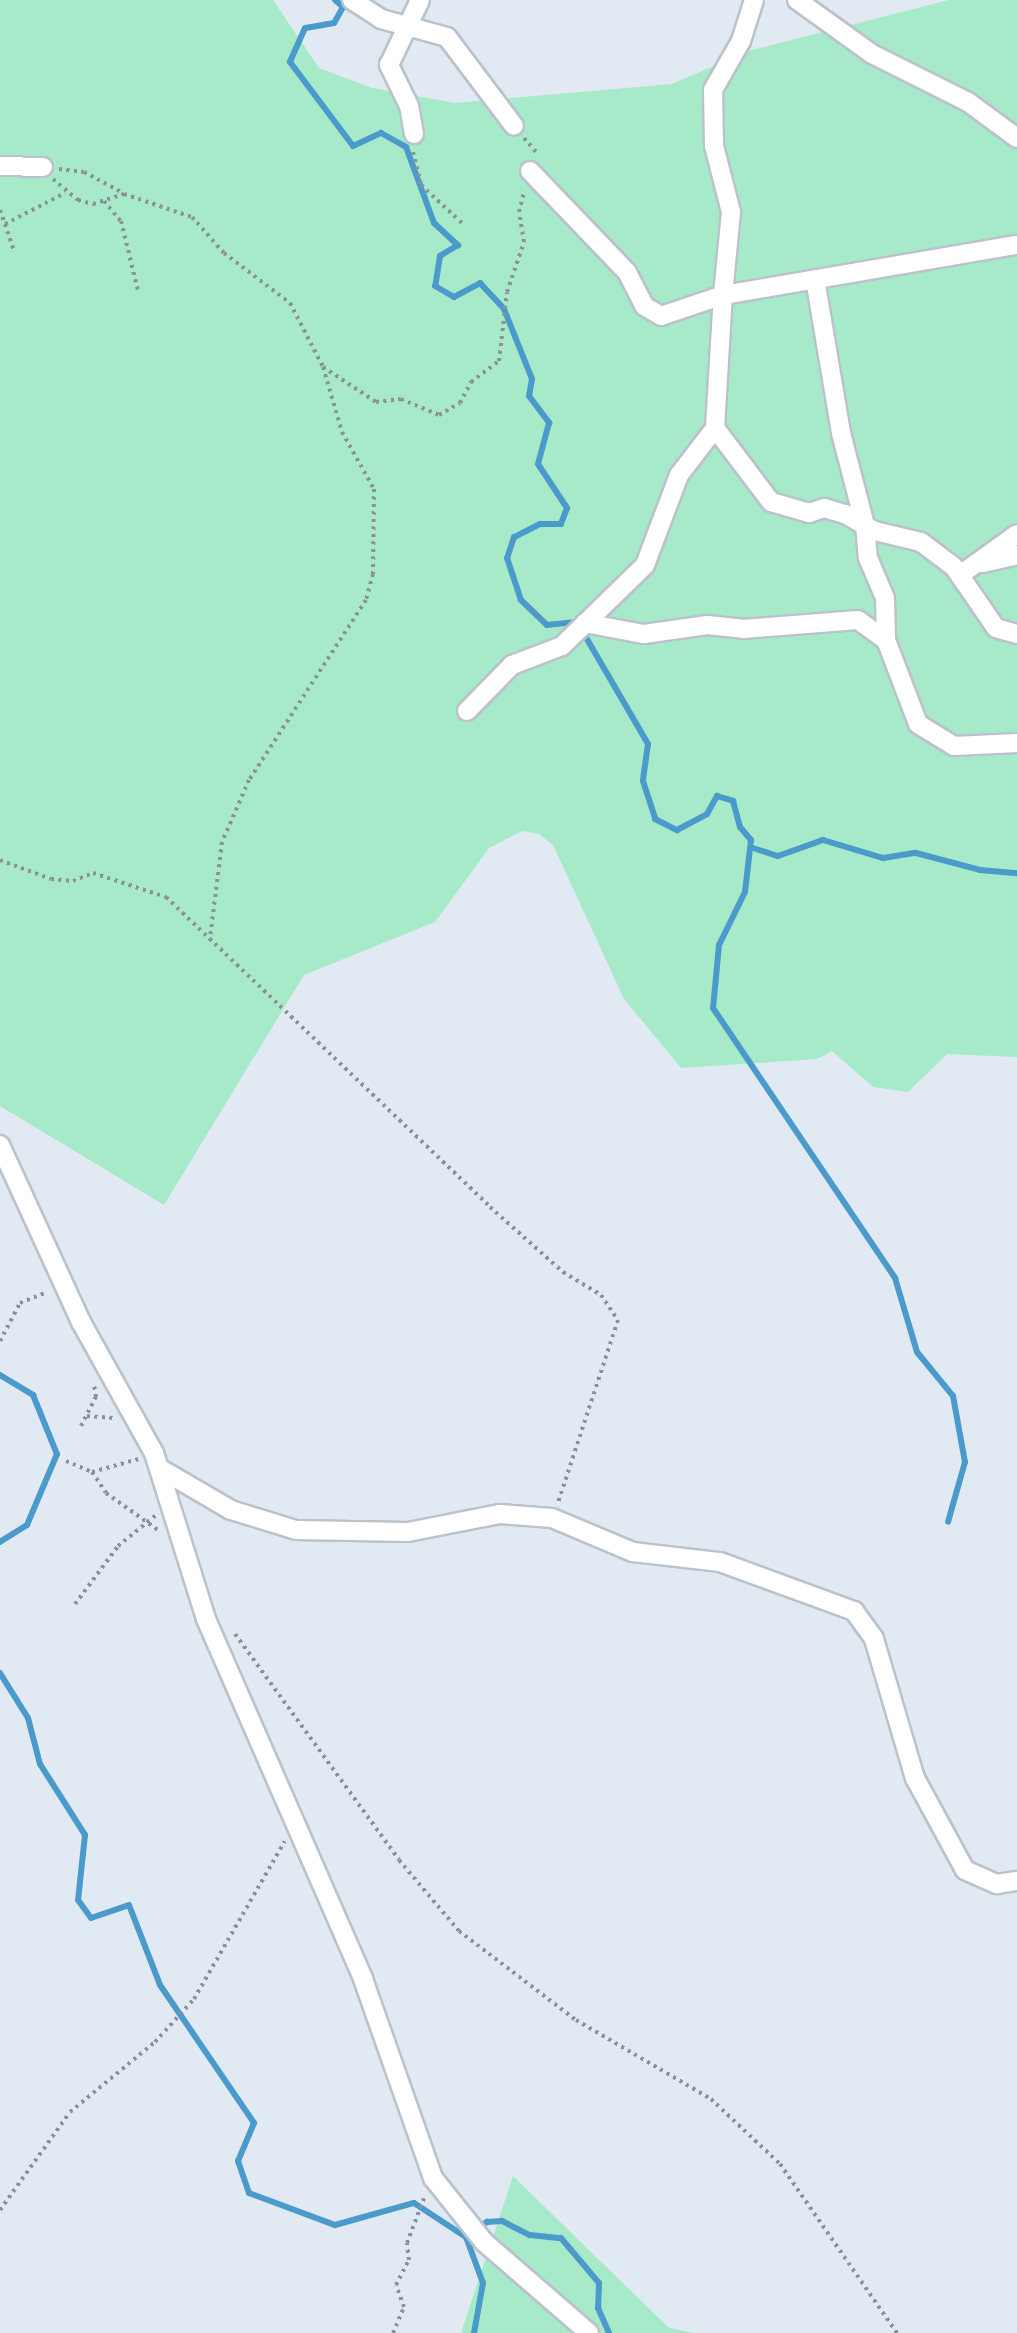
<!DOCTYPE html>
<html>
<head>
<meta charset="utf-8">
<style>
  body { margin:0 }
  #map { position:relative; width:1017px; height:2333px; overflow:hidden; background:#e1e9f3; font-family:"Nunito Sans",sans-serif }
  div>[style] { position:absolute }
  .green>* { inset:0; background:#a7eac9 }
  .stream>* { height:6px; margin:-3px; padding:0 3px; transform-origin:3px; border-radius:3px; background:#4a9bcc }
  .path>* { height:4px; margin-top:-2px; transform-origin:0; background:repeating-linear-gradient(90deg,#8c9198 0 3px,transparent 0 7.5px) }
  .roads { filter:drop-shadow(2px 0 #bac2cc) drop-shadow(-2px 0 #bac2cc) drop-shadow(0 2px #bac2cc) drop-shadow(0 -2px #bac2cc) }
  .street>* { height:18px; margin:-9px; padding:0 9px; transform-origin:9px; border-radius:9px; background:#fff }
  span { translate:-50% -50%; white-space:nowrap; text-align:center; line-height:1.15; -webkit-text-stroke:6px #e1e9f3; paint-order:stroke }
</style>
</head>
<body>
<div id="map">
  <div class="green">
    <div style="clip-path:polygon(0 0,273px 0,319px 68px,372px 88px,455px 103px,672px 84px,748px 51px,949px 0,1017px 0,1017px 1057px,947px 1054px,908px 1092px,873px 1087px,832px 1051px,817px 1059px,681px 1068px,624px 999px,553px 845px,539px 834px,522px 831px,489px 848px,435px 922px,304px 975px,164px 1205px,0 1106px)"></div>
    <div style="clip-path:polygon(513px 2176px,669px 2328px,694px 2333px,461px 2333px)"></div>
  </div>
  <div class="stream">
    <div style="left:335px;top:0;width:11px;rotate:41deg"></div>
    <div style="left:343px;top:7px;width:18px;rotate:119deg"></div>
    <div style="left:334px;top:23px;width:29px;rotate:170deg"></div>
    <div style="left:305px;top:28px;width:37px;rotate:114deg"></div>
    <div style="left:290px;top:62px;width:105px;rotate:53.1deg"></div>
    <div style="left:353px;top:146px;width:31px;rotate:-25deg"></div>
    <div style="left:381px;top:133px;width:29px;rotate:29deg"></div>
    <div style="left:406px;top:147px;width:81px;rotate:69.8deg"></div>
    <div style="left:434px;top:223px;width:33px;rotate:43deg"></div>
    <div style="left:458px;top:245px;width:21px;rotate:149deg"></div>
    <div style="left:440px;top:256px;width:30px;rotate:99deg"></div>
    <div style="left:435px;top:286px;width:22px;rotate:30deg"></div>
    <div style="left:454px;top:297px;width:30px;rotate:-28deg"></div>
    <div style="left:480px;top:283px;width:35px;rotate:47deg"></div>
    <div style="left:504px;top:309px;width:75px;rotate:68.2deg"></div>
    <div style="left:532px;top:379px;width:17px;rotate:100deg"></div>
    <div style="left:529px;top:396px;width:34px;rotate:53deg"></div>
    <div style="left:549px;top:423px;width:42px;rotate:105deg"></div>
    <div style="left:538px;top:464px;width:53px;rotate:56.6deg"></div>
    <div style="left:567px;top:508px;width:17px;rotate:111deg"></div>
    <div style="left:561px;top:524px;width:21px;rotate:180deg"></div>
    <div style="left:540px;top:524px;width:29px;rotate:153deg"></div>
    <div style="left:514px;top:537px;width:22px;rotate:108deg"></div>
    <div style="left:507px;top:558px;width:44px;rotate:71.6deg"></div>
    <div style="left:521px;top:600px;width:36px;rotate:44deg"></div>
    <div style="left:547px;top:625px;width:30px;rotate:-6deg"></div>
    <div style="left:577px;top:622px;width:141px;rotate:59.8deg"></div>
    <div style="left:648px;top:744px;width:37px;rotate:98deg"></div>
    <div style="left:643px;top:781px;width:40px;rotate:72deg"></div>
    <div style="left:655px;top:819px;width:25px;rotate:27deg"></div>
    <div style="left:677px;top:830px;width:34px;rotate:-28deg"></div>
    <div style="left:707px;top:814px;width:21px;rotate:-61deg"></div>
    <div style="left:717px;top:796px;width:17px;rotate:17deg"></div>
    <div style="left:733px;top:801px;width:27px;rotate:75deg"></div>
    <div style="left:740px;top:827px;width:17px;rotate:50deg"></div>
    <div style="left:751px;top:840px;width:52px;rotate:96.6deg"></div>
    <div style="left:745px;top:892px;width:59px;rotate:116.1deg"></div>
    <div style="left:719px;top:945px;width:63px;rotate:95.4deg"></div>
    <div style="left:713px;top:1008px;width:326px;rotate:56deg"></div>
    <div style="left:895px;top:1278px;width:77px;rotate:73.4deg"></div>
    <div style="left:917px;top:1352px;width:57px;rotate:50.7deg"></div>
    <div style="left:953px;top:1396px;width:67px;rotate:79.7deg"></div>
    <div style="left:965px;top:1462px;width:62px;rotate:105.8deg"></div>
    <div style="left:753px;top:848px;width:26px;rotate:18deg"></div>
    <div style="left:778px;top:856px;width:48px;rotate:-19.6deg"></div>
    <div style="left:823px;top:840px;width:63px;rotate:16.7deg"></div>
    <div style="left:883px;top:858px;width:33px;rotate:-9deg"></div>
    <div style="left:916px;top:853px;width:66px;rotate:14.9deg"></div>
    <div style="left:980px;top:870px;width:37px;rotate:5deg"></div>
    <div style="left:0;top:1375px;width:39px;rotate:31deg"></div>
    <div style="left:33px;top:1395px;width:64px;rotate:67.9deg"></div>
    <div style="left:57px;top:1454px;width:77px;rotate:112.9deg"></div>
    <div style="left:27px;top:1525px;width:32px;rotate:148deg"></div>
    <div style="left:0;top:1673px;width:53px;rotate:58.1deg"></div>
    <div style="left:28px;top:1718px;width:48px;rotate:75.4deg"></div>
    <div style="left:40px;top:1764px;width:84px;rotate:57.6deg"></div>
    <div style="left:85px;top:1835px;width:65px;rotate:96.1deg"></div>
    <div style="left:78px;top:1900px;width:22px;rotate:54deg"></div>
    <div style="left:91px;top:1918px;width:40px;rotate:-18.9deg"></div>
    <div style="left:129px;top:1905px;width:86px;rotate:68.8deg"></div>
    <div style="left:160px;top:1985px;width:167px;rotate:55.7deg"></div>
    <div style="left:254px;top:2123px;width:41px;rotate:112.8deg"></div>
    <div style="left:238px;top:2161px;width:34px;rotate:71deg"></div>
    <div style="left:249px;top:2193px;width:92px;rotate:20.4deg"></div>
    <div style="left:335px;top:2225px;width:82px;rotate:-15.6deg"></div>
    <div style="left:414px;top:2203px;width:62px;rotate:33.2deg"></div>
    <div style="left:466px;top:2237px;width:26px;rotate:-36deg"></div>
    <div style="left:487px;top:2222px;width:15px;rotate:-4deg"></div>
    <div style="left:502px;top:2221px;width:31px;rotate:27deg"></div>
    <div style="left:530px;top:2235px;width:31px;rotate:6deg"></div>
    <div style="left:561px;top:2238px;width:59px;rotate:49.8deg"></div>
    <div style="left:599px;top:2283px;width:25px;rotate:92deg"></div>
    <div style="left:598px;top:2308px;width:27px;rotate:66deg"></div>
    <div style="left:466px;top:2237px;width:49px;rotate:69.7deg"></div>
    <div style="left:483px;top:2283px;width:51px;rotate:100.2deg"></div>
  </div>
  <div class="path">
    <div style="left:524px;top:138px;width:20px;rotate:49deg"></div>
    <div style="left:413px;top:152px;width:34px;rotate:76deg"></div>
    <div style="left:421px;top:185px;width:57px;rotate:42.9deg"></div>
    <div style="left:59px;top:169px;width:25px;rotate:7deg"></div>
    <div style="left:84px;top:172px;width:44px;rotate:28.3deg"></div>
    <div style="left:53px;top:179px;width:33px;rotate:40deg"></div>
    <div style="left:78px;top:200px;width:16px;rotate:15deg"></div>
    <div style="left:93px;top:204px;width:33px;rotate:-18deg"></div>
    <div style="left:124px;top:194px;width:72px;rotate:18.7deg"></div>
    <div style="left:192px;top:217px;width:48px;rotate:48.4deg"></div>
    <div style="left:224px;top:253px;width:83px;rotate:37.1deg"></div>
    <div style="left:290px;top:303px;width:72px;rotate:62.7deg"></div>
    <div style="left:323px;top:367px;width:68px;rotate:73.7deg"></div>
    <div style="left:342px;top:432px;width:65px;rotate:60.7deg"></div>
    <div style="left:374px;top:489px;width:85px;rotate:90.7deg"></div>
    <div style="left:373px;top:574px;width:27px;rotate:105deg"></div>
    <div style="left:366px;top:600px;width:215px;rotate:123deg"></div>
    <div style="left:249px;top:780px;width:68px;rotate:113.5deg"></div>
    <div style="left:222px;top:842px;width:98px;rotate:97.1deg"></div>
    <div style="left:104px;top:201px;width:26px;rotate:50deg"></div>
    <div style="left:121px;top:221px;width:72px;rotate:76.3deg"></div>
    <div style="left:0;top:210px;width:43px;rotate:71.1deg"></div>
    <div style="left:5px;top:224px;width:68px;rotate:-27.3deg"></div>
    <div style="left:323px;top:367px;width:64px;rotate:33.4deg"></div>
    <div style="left:376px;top:402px;width:25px;rotate:-7deg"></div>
    <div style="left:401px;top:399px;width:41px;rotate:22.8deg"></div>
    <div style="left:439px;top:415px;width:24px;rotate:-30deg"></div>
    <div style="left:460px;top:403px;width:24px;rotate:-62deg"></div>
    <div style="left:471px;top:382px;width:35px;rotate:-37deg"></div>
    <div style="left:499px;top:361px;width:69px;rotate:-83.4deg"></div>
    <div style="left:507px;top:292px;width:53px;rotate:-71.2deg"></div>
    <div style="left:524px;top:242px;width:30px;rotate:-99deg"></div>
    <div style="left:519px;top:212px;width:21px;rotate:-76deg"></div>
    <div style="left:0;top:860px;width:54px;rotate:20.4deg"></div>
    <div style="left:51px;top:879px;width:22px;rotate:5deg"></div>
    <div style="left:73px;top:881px;width:22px;rotate:-22deg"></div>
    <div style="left:93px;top:873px;width:77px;rotate:18.2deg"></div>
    <div style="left:166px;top:897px;width:448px;rotate:43.7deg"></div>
    <div style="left:490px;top:1207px;width:98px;rotate:41.7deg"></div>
    <div style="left:563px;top:1272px;width:44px;rotate:31.2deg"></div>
    <div style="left:601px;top:1295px;width:30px;rotate:56deg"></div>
    <div style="left:618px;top:1320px;width:193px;rotate:108.2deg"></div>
    <div style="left:0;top:1341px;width:43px;rotate:-62.2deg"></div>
    <div style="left:20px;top:1303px;width:29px;rotate:-22deg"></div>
    <div style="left:87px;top:1416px;width:27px;rotate:4deg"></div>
    <div style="left:81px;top:1426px;width:33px;rotate:-63deg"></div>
    <div style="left:96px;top:1397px;width:12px;rotate:-99deg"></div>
    <div style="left:66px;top:1461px;width:28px;rotate:23deg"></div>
    <div style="left:92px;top:1472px;width:49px;rotate:-15.5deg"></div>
    <div style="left:92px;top:1472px;width:25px;rotate:56deg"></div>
    <div style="left:106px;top:1493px;width:64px;rotate:35.4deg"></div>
    <div style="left:75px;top:1604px;width:72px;rotate:-53.4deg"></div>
    <div style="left:118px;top:1546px;width:49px;rotate:-39.2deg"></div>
    <div style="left:235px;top:1634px;width:279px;rotate:54deg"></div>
    <div style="left:399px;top:1860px;width:93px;rotate:49.8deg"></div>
    <div style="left:459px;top:1931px;width:147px;rotate:37.3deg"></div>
    <div style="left:576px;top:2020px;width:156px;rotate:30.3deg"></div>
    <div style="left:711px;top:2099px;width:95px;rotate:43.3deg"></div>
    <div style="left:780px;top:2164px;width:206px;rotate:55.3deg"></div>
    <div style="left:0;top:2210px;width:120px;rotate:-54.5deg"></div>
    <div style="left:70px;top:2112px;width:110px;rotate:-39.5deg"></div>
    <div style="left:155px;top:2042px;width:58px;rotate:-47.8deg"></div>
    <div style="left:194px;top:1999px;width:182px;rotate:-60.1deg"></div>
    <div style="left:393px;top:2333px;width:28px;rotate:-67deg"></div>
    <div style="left:404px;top:2307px;width:23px;rotate:-110deg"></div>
    <div style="left:396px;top:2285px;width:28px;rotate:-63deg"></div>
    <div style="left:409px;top:2260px;width:17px;rotate:-97deg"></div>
    <div style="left:407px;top:2243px;width:48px;rotate:-69.3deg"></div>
  </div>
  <div class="roads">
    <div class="street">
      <div style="left:352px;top:0;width:35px;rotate:33deg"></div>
      <div style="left:381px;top:19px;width:68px;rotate:15.3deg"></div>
      <div style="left:447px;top:37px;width:111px;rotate:53deg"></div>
      <div style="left:797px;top:0;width:92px;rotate:35.8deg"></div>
      <div style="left:872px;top:54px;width:107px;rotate:26.6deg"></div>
      <div style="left:968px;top:102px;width:61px;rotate:36.3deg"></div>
      <div style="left:414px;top:134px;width:28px;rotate:-100deg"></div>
      <div style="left:409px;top:106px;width:46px;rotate:-116deg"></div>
      <div style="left:389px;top:65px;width:72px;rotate:-64.5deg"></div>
      <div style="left:0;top:166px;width:43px;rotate:1.3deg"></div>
      <div style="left:530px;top:171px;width:140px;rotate:46.2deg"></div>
      <div style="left:627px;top:272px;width:38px;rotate:63deg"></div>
      <div style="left:644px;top:306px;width:20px;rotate:30deg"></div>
      <div style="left:661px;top:316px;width:65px;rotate:-18.7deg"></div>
      <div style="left:723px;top:295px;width:83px;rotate:-84.5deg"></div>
      <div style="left:731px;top:212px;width:68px;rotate:-104.4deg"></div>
      <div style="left:714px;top:146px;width:56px;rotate:-91deg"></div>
      <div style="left:713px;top:90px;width:56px;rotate:-60.3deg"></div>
      <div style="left:741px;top:41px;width:43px;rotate:-72.4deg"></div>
      <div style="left:815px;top:279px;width:156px;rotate:80.4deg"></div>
      <div style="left:841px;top:433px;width:95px;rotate:75.4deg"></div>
      <div style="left:865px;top:525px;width:33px;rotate:85deg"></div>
      <div style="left:868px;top:558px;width:43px;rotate:67deg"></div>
      <div style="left:885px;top:598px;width:42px;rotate:88.6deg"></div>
      <div style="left:886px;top:640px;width:90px;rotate:69.1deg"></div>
      <div style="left:918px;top:724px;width:42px;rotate:31.4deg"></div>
      <div style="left:954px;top:746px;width:63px;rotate:-2.7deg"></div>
      <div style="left:715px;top:428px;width:133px;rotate:-86.6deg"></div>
      <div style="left:723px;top:295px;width:298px;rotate:-9.7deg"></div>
      <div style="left:983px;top:563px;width:35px;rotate:-13deg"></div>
      <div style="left:960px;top:575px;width:70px;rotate:-35.7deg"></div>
      <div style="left:585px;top:623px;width:60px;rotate:10.6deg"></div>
      <div style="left:644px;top:634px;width:64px;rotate:-8.1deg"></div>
      <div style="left:707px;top:625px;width:36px;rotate:6deg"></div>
      <div style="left:743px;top:629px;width:115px;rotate:-4.5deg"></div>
      <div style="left:858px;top:620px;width:34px;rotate:36deg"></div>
      <div style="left:467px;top:711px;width:64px;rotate:-45.6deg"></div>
      <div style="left:512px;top:665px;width:53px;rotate:-20.8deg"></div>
      <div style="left:562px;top:646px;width:116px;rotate:-44.3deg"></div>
      <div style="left:645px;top:565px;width:96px;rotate:-69.3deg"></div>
      <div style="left:679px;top:475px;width:59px;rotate:-52.5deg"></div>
      <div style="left:715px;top:428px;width:93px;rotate:52.9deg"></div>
      <div style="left:771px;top:502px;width:40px;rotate:16deg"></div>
      <div style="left:809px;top:513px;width:16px;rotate:-18deg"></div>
      <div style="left:824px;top:508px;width:22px;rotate:16deg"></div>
      <div style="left:845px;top:514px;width:34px;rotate:30deg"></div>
      <div style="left:875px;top:531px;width:47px;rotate:13.4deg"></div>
      <div style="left:921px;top:542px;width:41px;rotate:37.1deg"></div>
      <div style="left:954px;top:567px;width:74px;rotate:55.5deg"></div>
      <div style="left:996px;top:628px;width:22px;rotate:16deg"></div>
      <div style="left:0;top:1145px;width:195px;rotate:65.4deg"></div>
      <div style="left:81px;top:1322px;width:150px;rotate:60.9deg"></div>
      <div style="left:154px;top:1453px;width:174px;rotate:72.6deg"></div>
      <div style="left:206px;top:1619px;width:393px;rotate:66.4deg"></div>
      <div style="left:363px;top:1979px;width:211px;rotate:70.6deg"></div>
      <div style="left:433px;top:2178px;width:82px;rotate:51.4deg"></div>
      <div style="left:484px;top:2242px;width:139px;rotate:40.9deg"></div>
      <div style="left:159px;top:1468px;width:83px;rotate:30.3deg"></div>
      <div style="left:231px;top:1510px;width:68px;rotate:17.1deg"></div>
      <div style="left:296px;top:1530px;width:112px;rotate:1deg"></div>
      <div style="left:408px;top:1532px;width:94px;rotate:-11.1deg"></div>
      <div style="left:500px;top:1514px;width:52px;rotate:4.4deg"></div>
      <div style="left:552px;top:1518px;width:88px;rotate:22.8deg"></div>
      <div style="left:633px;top:1552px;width:88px;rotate:6.6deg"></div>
      <div style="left:720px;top:1562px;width:143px;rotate:20.1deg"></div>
      <div style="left:854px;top:1611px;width:34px;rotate:54deg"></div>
      <div style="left:874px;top:1639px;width:145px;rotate:73.6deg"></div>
      <div style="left:915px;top:1778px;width:105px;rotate:61.5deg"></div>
      <div style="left:965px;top:1870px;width:35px;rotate:24deg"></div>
      <div style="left:997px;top:1884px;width:20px;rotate:-9deg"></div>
    </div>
  </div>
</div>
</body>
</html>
